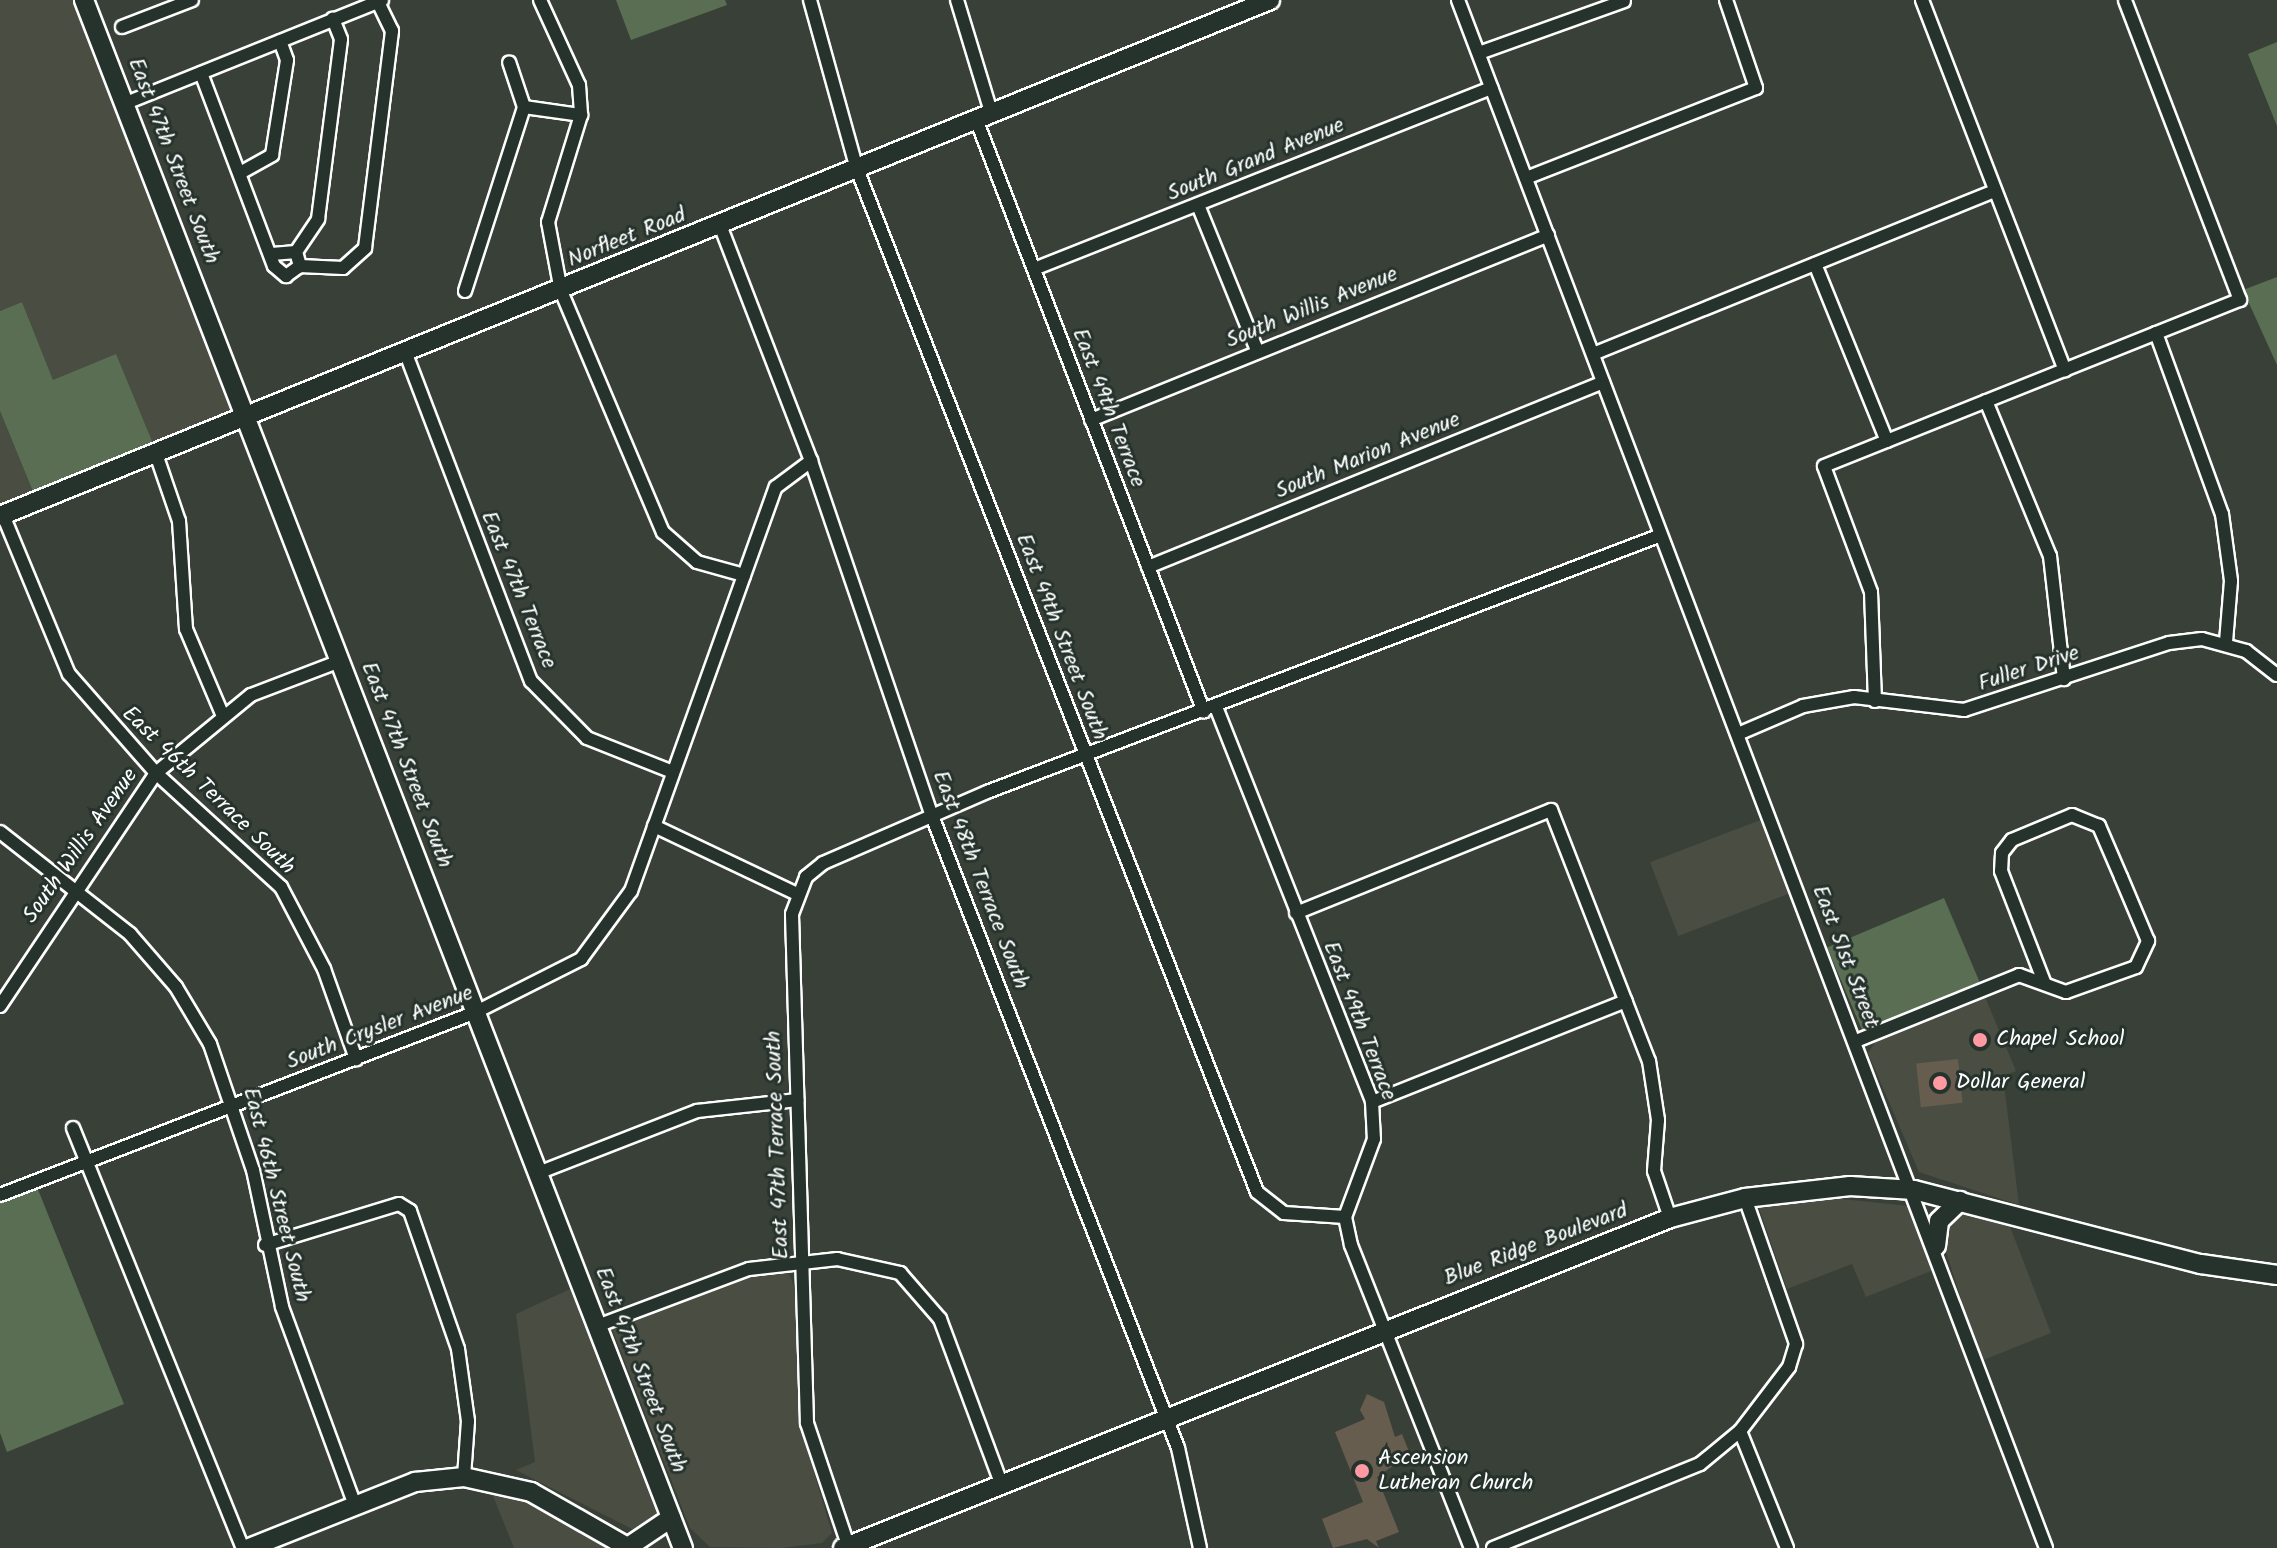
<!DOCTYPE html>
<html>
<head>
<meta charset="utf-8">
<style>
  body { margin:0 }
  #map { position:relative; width:2277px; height:1548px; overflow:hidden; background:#394037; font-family:Kalam,sans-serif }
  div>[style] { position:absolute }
  .built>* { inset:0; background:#4a4d42; transform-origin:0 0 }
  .green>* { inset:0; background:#596e52; transform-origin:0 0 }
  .building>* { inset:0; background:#665d4f; transform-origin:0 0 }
  .roads { filter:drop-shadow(2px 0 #fff) drop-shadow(-2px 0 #fff) drop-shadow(0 2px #fff) drop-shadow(0 -2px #fff) }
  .street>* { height:12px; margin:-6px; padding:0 6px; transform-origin:6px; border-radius:6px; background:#26332d }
  .secondary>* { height:18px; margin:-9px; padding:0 9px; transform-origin:9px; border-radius:9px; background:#26332d }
  .dots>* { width:22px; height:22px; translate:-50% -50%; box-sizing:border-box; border:4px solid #26332d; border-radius:50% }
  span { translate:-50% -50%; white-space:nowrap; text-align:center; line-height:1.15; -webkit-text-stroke:6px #26332d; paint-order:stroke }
  .street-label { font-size:22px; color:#fff }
  .poi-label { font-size:22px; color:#fff }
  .left { translate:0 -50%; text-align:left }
</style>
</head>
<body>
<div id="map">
  <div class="built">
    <div style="clip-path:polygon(0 0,77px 0,232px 405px,226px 415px,154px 446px,53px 380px,22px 302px,0 311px)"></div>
    <div style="clip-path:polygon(0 411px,34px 494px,0 508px)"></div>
    <div style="left:1763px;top:819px;width:79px;height:121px;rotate:69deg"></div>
    <div style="clip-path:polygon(1985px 997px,2016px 1071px,2003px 1076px,2019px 1205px,1919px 1172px,1868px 1053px,1877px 1040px)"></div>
    <div style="clip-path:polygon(1833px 1198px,1908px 1206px,1936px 1269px,1866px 1297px,1852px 1264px,1787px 1289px,1759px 1208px)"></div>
    <div style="clip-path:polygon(1959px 1211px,2009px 1224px,2051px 1333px,1981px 1361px,1943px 1242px,1943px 1223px)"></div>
    <div style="clip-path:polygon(787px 1270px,795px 1288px,801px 1429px,832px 1533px,822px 1543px,781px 1548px,710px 1547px,690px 1528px,612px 1329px,743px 1276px)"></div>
    <div style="clip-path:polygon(570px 1289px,657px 1514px,656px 1526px,640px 1533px,516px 1470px,535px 1462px,516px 1314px)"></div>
    <div style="clip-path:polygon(489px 1486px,546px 1507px,610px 1548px,514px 1548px)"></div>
  </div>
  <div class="green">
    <div style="clip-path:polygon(616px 0,725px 0,727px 5px,631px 40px)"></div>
    <div style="clip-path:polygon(2277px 42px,2277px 126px,2248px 54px)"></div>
    <div style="clip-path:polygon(2277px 277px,2277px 365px,2243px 290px)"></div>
    <div style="clip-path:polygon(22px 302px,53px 380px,116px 354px,154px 446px,34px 494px,0 411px,0 311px)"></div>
    <div style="left:1944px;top:898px;width:92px;height:127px;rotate:67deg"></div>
    <div style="clip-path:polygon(37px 1187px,124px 1404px,7px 1452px,0 1433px,0 1202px)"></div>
  </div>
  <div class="building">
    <div style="left:1958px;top:1059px;width:44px;height:42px;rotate:84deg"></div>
    <div style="clip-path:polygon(1367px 1394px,1384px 1402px,1395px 1437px,1402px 1434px,1410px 1454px,1377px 1477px,1399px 1532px,1376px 1541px,1379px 1548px,1367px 1539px,1333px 1548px,1322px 1519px,1363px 1502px,1335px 1432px,1365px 1419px,1360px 1410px)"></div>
  </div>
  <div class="roads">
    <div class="street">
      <div style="left:540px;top:0;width:94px;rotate:65.4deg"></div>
      <div style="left:579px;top:85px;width:30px;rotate:86deg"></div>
      <div style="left:581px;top:115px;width:112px;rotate:107.1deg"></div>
      <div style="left:548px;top:222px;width:70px;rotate:79.3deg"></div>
      <div style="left:561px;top:291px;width:262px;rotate:67.1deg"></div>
      <div style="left:663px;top:532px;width:45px;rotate:41.4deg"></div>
      <div style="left:697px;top:562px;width:49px;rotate:15.5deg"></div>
      <div style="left:810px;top:0;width:175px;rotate:74.5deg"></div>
      <div style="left:857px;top:169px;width:1098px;rotate:68.64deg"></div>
      <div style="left:1257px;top:1192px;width:34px;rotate:38deg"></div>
      <div style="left:1284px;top:1213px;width:61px;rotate:3.8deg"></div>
      <div style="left:957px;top:0;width:117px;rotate:73.1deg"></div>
      <div style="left:1458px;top:0;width:1656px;rotate:69.2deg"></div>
      <div style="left:1922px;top:0;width:397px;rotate:68.9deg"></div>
      <div style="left:122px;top:27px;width:75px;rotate:-21.1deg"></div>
      <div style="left:1479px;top:53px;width:154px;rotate:-19.7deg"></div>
      <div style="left:201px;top:73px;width:206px;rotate:69.3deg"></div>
      <div style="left:274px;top:266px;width:16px;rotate:40deg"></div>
      <div style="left:286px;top:276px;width:17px;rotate:-36deg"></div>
      <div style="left:126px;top:103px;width:276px;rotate:-21.9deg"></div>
      <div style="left:524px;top:107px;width:58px;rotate:8deg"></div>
      <div style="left:976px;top:119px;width:635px;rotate:68.97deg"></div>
      <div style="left:240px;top:173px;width:37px;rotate:-29deg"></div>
      <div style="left:272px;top:155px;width:96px;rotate:-81deg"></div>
      <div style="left:287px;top:60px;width:20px;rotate:-110deg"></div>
      <div style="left:1526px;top:178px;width:247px;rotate:-21.4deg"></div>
      <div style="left:1756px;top:88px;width:93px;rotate:-108.8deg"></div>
      <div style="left:1198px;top:205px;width:157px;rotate:67.9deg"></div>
      <div style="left:720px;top:225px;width:253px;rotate:68.9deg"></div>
      <div style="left:811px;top:461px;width:375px;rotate:71.2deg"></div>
      <div style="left:932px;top:816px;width:678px;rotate:68.73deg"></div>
      <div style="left:1178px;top:1448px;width:102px;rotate:77.6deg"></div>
      <div style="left:296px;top:252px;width:15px;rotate:74deg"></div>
      <div style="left:300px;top:266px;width:43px;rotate:2.7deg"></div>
      <div style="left:343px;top:268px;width:30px;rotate:-42deg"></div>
      <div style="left:365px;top:248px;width:219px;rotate:-82.9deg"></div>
      <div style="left:392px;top:31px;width:32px;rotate:-116deg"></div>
      <div style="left:272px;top:254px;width:24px;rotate:-5deg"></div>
      <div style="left:296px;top:252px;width:40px;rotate:-56deg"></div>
      <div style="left:318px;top:219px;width:181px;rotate:-82.7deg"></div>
      <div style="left:341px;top:39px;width:22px;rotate:-112deg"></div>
      <div style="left:1815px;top:264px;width:191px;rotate:67.9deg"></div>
      <div style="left:1034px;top:269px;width:492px;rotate:-21.6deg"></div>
      <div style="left:465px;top:291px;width:193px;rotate:-72.2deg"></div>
      <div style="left:524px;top:107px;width:47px;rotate:-108.4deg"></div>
      <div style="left:2156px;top:333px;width:193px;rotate:70deg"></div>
      <div style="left:2222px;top:514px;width:68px;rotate:82.3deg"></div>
      <div style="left:2231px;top:581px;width:61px;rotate:94.7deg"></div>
      <div style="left:406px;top:354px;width:350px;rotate:69.1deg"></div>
      <div style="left:531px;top:681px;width:80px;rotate:45.5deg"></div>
      <div style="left:587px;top:738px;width:92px;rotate:21.6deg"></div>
      <div style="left:1593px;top:354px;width:434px;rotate:-22.1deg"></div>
      <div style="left:1986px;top:401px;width:168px;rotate:67.6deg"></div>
      <div style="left:2050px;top:556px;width:124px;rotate:83.5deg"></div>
      <div style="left:1091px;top:420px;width:493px;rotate:-22deg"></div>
      <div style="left:156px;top:454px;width:71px;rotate:71.1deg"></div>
      <div style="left:179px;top:521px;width:108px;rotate:86.3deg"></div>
      <div style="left:186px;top:629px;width:92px;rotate:67deg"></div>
      <div style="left:3px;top:515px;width:172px;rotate:67.5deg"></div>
      <div style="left:69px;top:674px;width:132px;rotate:48.7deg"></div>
      <div style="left:156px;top:773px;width:169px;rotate:42.4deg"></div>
      <div style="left:281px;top:887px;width:93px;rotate:62.3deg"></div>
      <div style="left:324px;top:969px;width:96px;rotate:70.4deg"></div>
      <div style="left:1148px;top:567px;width:491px;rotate:-22.1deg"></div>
      <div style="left:1875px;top:701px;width:109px;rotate:-92.1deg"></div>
      <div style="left:1871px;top:592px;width:134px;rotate:-110.5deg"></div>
      <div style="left:1824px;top:466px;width:448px;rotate:-21.8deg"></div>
      <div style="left:2240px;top:300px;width:321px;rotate:-111deg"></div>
      <div style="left:1216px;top:707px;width:425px;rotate:68.4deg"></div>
      <div style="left:1372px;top:1102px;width:37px;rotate:87deg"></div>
      <div style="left:1374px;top:1139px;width:83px;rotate:110.4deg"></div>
      <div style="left:1345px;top:1217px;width:29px;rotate:78deg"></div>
      <div style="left:1351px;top:1245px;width:326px;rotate:68.4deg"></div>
      <div style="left:1738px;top:734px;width:71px;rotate:-23.3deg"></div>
      <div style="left:1803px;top:706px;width:52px;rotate:-10deg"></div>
      <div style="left:1854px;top:697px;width:111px;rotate:6.7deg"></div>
      <div style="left:1964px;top:710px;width:216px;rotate:-18.1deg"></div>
      <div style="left:2169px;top:643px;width:33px;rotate:-7deg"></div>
      <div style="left:2202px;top:639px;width:46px;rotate:15.3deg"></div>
      <div style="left:2246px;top:651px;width:39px;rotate:38deg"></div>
      <div style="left:654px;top:826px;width:158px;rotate:25.4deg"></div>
      <div style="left:0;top:832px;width:165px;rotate:38.1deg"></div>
      <div style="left:130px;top:934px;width:70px;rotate:49deg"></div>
      <div style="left:176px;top:987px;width:66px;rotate:59.2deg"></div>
      <div style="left:210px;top:1044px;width:133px;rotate:71.2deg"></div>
      <div style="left:253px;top:1170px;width:140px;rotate:78deg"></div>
      <div style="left:282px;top:1307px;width:211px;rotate:69.8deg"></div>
      <div style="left:1296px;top:913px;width:275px;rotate:-22deg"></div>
      <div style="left:1551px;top:810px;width:269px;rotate:68.7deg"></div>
      <div style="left:1649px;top:1061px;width:60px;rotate:81.3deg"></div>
      <div style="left:1658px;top:1120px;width:51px;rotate:94.5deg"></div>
      <div style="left:1654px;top:1171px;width:50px;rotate:71.2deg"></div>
      <div style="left:0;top:1006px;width:280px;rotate:-56.2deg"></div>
      <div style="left:156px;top:773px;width:123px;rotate:-39.4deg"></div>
      <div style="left:251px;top:695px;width:95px;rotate:-20.9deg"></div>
      <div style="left:1856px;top:1041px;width:176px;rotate:-22deg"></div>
      <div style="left:2019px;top:975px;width:50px;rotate:19.9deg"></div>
      <div style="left:2066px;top:992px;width:74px;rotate:-19.7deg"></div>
      <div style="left:2136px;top:967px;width:29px;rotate:-65deg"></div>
      <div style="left:2148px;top:941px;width:69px;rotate:-112.9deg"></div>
      <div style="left:2121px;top:877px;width:56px;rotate:-113.3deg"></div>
      <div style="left:2099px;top:826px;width:29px;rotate:-158deg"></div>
      <div style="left:2072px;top:815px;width:65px;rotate:157.4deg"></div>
      <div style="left:2012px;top:840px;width:16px;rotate:128deg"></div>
      <div style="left:2002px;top:853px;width:18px;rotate:93deg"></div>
      <div style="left:2001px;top:871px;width:119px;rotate:68.8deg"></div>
      <div style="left:1372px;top:1102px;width:273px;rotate:-21.7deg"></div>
      <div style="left:73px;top:1128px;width:453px;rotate:68deg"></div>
      <div style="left:538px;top:1173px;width:171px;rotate:-21.3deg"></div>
      <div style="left:697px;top:1111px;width:101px;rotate:-6.3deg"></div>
      <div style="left:0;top:1195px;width:510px;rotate:-21.03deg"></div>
      <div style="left:476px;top:1012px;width:118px;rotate:-26.8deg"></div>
      <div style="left:581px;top:959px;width:84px;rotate:-53.7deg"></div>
      <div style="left:631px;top:891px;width:429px;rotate:-70.3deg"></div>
      <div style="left:776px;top:487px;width:44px;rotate:-36.6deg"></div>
      <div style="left:1745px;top:1198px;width:155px;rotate:70.7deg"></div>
      <div style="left:1796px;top:1344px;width:24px;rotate:107deg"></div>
      <div style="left:1789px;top:1367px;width:81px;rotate:127.4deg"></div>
      <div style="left:1740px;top:1431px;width:126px;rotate:68.1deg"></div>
      <div style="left:265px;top:1245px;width:140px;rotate:-17deg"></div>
      <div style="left:399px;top:1204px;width:13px;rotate:32deg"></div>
      <div style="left:410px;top:1211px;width:146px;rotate:70.8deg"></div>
      <div style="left:458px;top:1349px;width:73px;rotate:82.1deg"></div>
      <div style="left:468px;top:1421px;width:56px;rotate:94.1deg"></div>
      <div style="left:597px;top:1326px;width:162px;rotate:-20.6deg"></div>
      <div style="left:749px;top:1269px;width:89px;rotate:-6.5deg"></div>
      <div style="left:837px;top:1259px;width:65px;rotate:12.5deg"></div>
      <div style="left:900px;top:1273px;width:61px;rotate:49deg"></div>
      <div style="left:940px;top:1319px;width:178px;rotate:69.6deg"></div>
      <div style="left:849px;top:1548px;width:132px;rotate:-108.6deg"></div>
      <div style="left:807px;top:1423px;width:509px;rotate:-91.69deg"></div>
      <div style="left:792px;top:914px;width:40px;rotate:-69deg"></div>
      <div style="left:806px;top:877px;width:22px;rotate:-39deg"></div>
      <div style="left:823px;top:863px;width:179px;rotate:-23.4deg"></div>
      <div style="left:987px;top:792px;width:721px;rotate:-20.87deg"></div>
      <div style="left:1493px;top:1548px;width:223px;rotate:-22.1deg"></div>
      <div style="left:1700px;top:1464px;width:52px;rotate:-39.5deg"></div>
    </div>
    <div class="secondary">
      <div style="left:84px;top:0;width:1660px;rotate:68.85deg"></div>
      <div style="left:0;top:516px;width:1371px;rotate:-22.11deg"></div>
      <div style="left:1936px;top:1246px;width:25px;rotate:-83deg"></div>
      <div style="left:1939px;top:1221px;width:29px;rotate:-44deg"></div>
      <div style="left:628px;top:1547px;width:52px;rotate:-34deg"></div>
      <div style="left:249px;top:1548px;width:179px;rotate:-21.7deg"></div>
      <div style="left:415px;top:1482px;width:49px;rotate:-5.8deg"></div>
      <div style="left:464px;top:1477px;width:69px;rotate:12.6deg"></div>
      <div style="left:531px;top:1492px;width:113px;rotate:29.7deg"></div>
      <div style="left:843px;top:1548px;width:890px;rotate:-21.75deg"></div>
      <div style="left:1670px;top:1218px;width:78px;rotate:-14.9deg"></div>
      <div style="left:1745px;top:1198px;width:106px;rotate:-6.5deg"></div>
      <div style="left:1850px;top:1186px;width:64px;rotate:3.6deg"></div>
      <div style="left:1914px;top:1190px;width:296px;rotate:14.5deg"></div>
      <div style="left:2201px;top:1264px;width:77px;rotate:8.2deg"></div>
    </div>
  </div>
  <div class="dots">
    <div style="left:1980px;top:1040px;background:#ff9aa2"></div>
    <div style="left:1940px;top:1083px;background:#ff9aa2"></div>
    <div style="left:1362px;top:1471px;background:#ff9aa2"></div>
  </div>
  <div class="street-label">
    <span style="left:1256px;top:160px;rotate:-22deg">South Grand Avenue</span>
    <span style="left:173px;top:161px;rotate:69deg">East 47th Street South</span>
    <span style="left:627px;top:238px;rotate:-22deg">Norfleet Road</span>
    <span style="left:1312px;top:308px;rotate:-22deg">South Willis Avenue</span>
    <span style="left:1108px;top:408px;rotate:69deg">East 49th Terrace</span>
    <span style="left:1368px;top:456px;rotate:-22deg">South Marion Avenue</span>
    <span style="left:518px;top:590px;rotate:68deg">East 47th Terrace</span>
    <span style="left:1061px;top:637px;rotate:69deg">East 49th Street South</span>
    <span style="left:2029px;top:669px;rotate:-18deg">Fuller Drive</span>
    <span style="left:406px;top:765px;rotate:69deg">East 47th Street South</span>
    <span style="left:208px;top:791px;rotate:44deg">East 46th Terrace South</span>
    <span style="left:81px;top:846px;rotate:-55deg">South Willis Avenue</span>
    <span style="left:980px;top:880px;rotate:69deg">East 48th Terrace South</span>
    <span style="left:1845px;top:957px;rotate:69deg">East 51st Street</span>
    <span style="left:1359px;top:1021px;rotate:69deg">East 49th Terrace</span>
    <span style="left:380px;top:1028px;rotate:-21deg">South Crysler Avenue</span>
    <span style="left:778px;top:1145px;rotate:-92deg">East 47th Terrace South</span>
    <span style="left:276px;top:1195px;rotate:76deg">East 46th Street South</span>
    <span style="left:1536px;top:1245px;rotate:-21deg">Blue Ridge Boulevard</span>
    <span style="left:640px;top:1370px;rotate:69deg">East 47th Street South</span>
  </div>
  <div class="poi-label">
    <span class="left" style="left:1996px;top:1040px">Chapel School</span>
    <span class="left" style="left:1956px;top:1083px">Dollar General</span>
    <span class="left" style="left:1378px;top:1471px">Ascension<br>Lutheran Church</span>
  </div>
</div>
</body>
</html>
